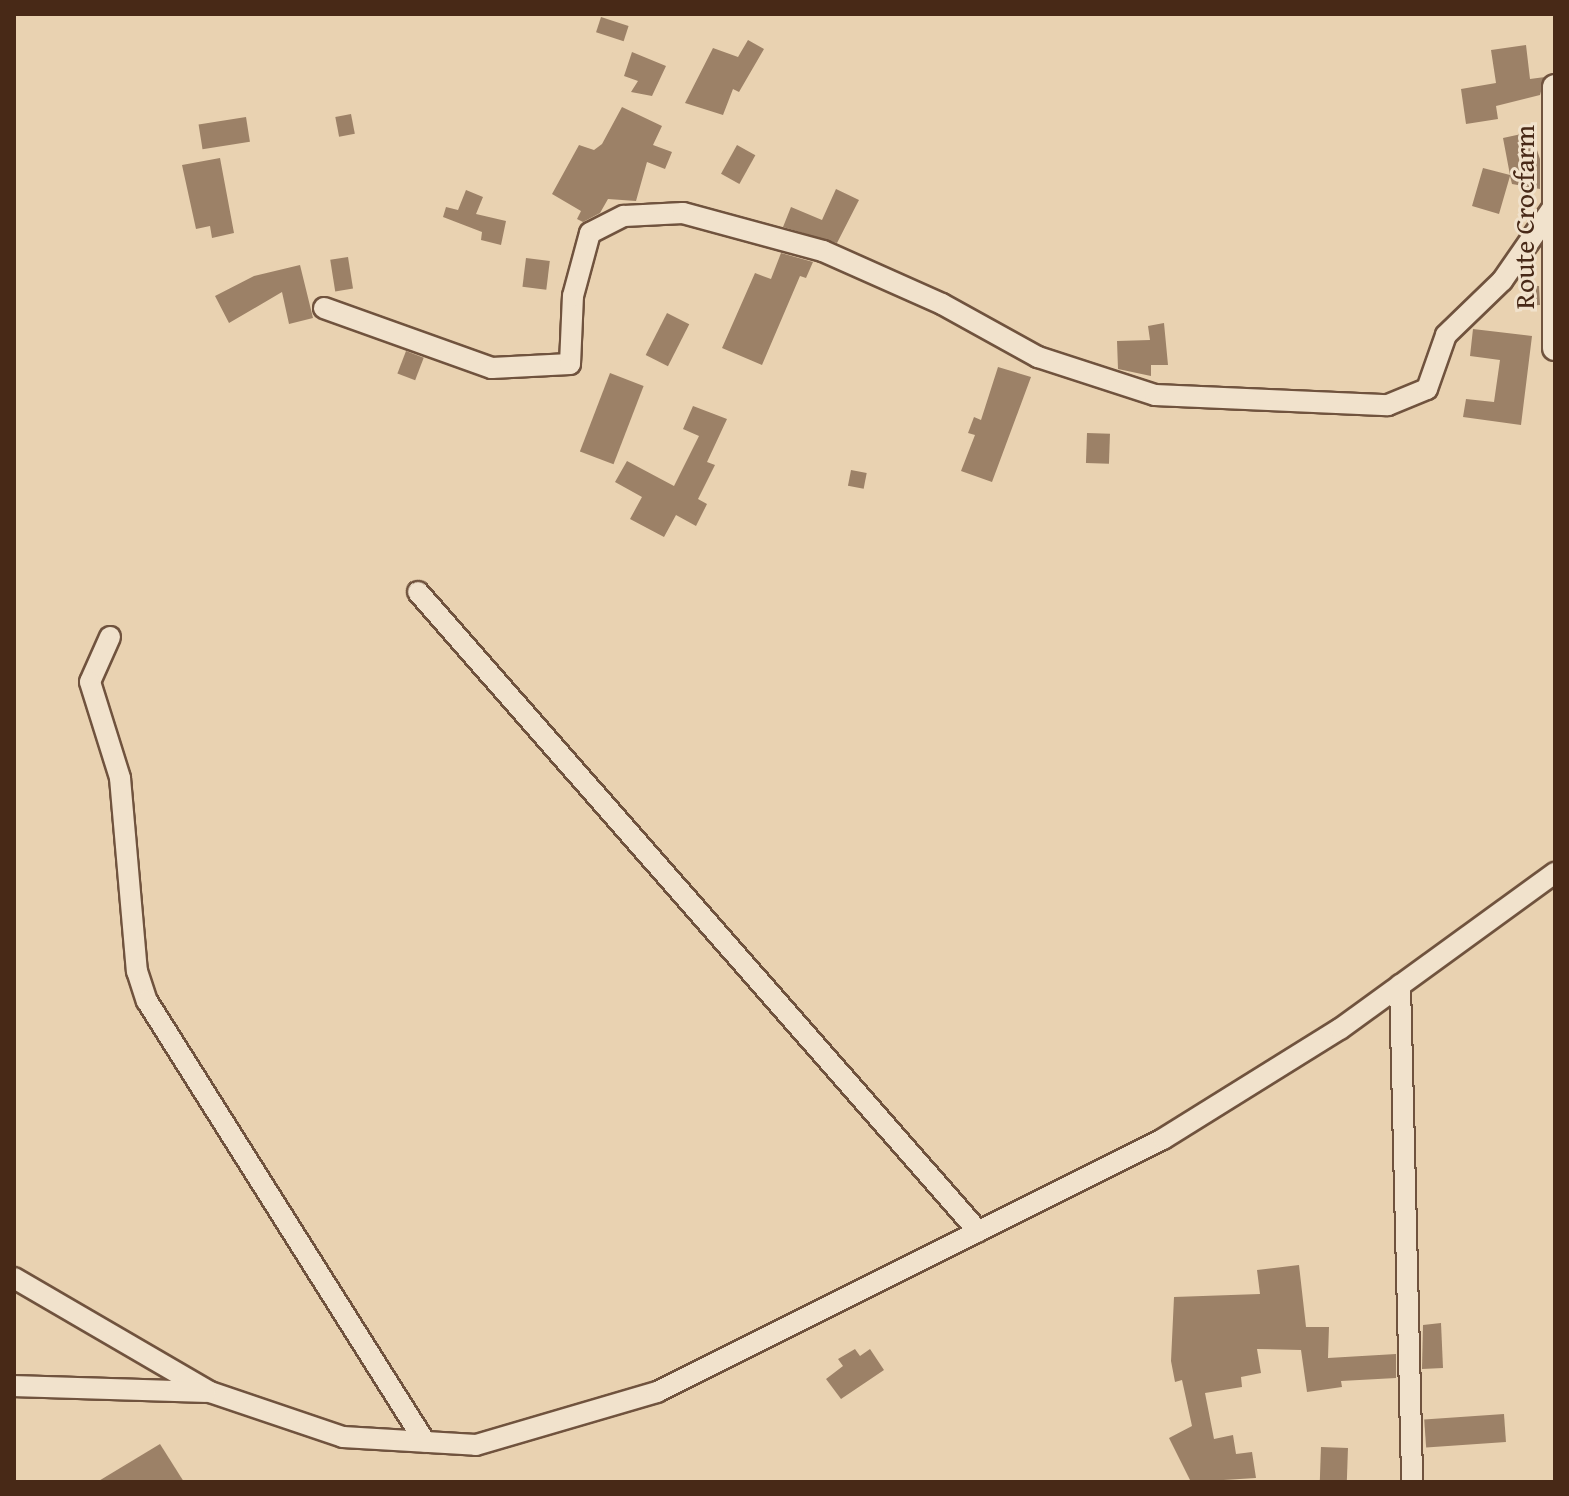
<!DOCTYPE html>
<html>
<head>
<meta charset="utf-8">
<style>
  body { margin:0 }
  #map { position:relative; width:1569px; height:1496px; overflow:hidden; background:#e9d2b1; font-family:"Gentium Book Plus",serif }
  div>[style] { position:absolute }
  .building>* { inset:0; background:#9c8167; transform-origin:0 0 }
  .roads { filter:drop-shadow(2px 0 #70533e) drop-shadow(-2px 0 #70533e) drop-shadow(0 2px #70533e) drop-shadow(0 -2px #70533e) }
  .minor>* { height:20px; margin:-10px; padding:0 10px; transform-origin:10px; border-radius:10px; background:#f1e2cc }
  .tertiary>* { height:24px; margin:-12px; padding:0 12px; transform-origin:12px; border-radius:12px; background:#f1e2cc }
  span { translate:-50% -50%; white-space:nowrap; text-align:center; line-height:1.15; -webkit-text-stroke:6px #f1e2cc; paint-order:stroke }
  .street-label { font-size:28px; color:#482917 }
  .frame { position:absolute; inset:0; border:16px solid #482917; pointer-events:none }
</style>
</head>
<body>
<div id="map">
  <div class="building">
    <div style="left:601px;top:17px;width:29px;height:16px;rotate:18deg"></div>
    <div style="clip-path:polygon(748px 40px,764px 49px,739px 92px,733px 89px,723px 115px,685px 103px,713px 48px,738px 57px)"></div>
    <div style="clip-path:polygon(1526px 45px,1530px 79px,1545px 77px,1540px 95px,1496px 106px,1498px 119px,1466px 124px,1461px 89px,1496px 83px,1491px 50px)"></div>
    <div style="clip-path:polygon(632px 52px,666px 66px,652px 96px,631px 92px,638px 81px,624px 76px)"></div>
    <div style="clip-path:polygon(622px 107px,662px 126px,653px 145px,672px 152px,665px 169px,647px 162px,636px 201px,608px 199px,600px 213px,583px 222px,577px 219px,581px 211px,552px 194px,579px 145px,594px 150px,602px 144px)"></div>
    <div style="left:351px;top:114px;width:20px;height:16px;rotate:79deg"></div>
    <div style="left:246px;top:117px;width:25px;height:48px;rotate:81deg"></div>
    <div style="clip-path:polygon(1531px 132px,1540px 159px,1540px 189px,1512px 184px,1510px 176px,1499px 214px,1472px 206px,1483px 168px,1510px 175px,1503px 138px)"></div>
    <div style="left:737px;top:145px;width:21px;height:33px;rotate:29deg"></div>
    <div style="clip-path:polygon(220px 158px,234px 233px,212px 238px,210px 226px,196px 229px,182px 165px)"></div>
    <div style="clip-path:polygon(836px 189px,859px 200px,837px 243px,783px 227px,791px 207px,822px 220px)"></div>
    <div style="clip-path:polygon(466px 190px,483px 197px,476px 214px,506px 221px,501px 245px,481px 240px,482px 232px,443px 217px,446px 207px,458px 210px)"></div>
    <div style="clip-path:polygon(781px 253px,813px 262px,806px 278px,800px 276px,762px 365px,722px 348px,755px 273px,771px 279px)"></div>
    <div style="left:348px;top:257px;width:32px;height:18px;rotate:81deg"></div>
    <div style="left:526px;top:258px;width:24px;height:29px;rotate:7deg"></div>
    <div style="clip-path:polygon(300px 265px,313px 318px,289px 324px,282px 292px,229px 323px,215px 296px,254px 276px)"></div>
    <div style="left:1539px;top:286px;width:19px;height:16px;rotate:87deg"></div>
    <div style="left:667px;top:313px;width:25px;height:47px;rotate:27deg"></div>
    <div style="clip-path:polygon(1164px 323px,1168px 365px,1151px 365px,1151px 376px,1118px 369px,1117px 341px,1150px 340px,1148px 326px)"></div>
    <div style="clip-path:polygon(1473px 329px,1532px 336px,1521px 425px,1463px 417px,1466px 399px,1494px 402px,1500px 360px,1470px 356px)"></div>
    <div style="left:406px;top:351px;width:19px;height:24px;rotate:21deg"></div>
    <div style="clip-path:polygon(998px 367px,1031px 377px,992px 482px,961px 471px,975px 435px,968px 433px,974px 417px,981px 420px)"></div>
    <div style="left:610px;top:373px;width:36px;height:84px;rotate:21deg"></div>
    <div style="clip-path:polygon(693px 406px,727px 419px,707px 462px,715px 465px,698px 499px,707px 504px,696px 526px,676px 515px,664px 537px,630px 519px,642px 497px,615px 482px,627px 461px,674px 486px,699px 436px,683px 429px)"></div>
    <div style="left:1087px;top:433px;width:23px;height:30px;rotate:2deg"></div>
    <div style="left:851px;top:470px;width:16px;height:16px;rotate:11deg"></div>
    <div style="clip-path:polygon(1299px 1265px,1306px 1327px,1329px 1327px,1328px 1358px,1396px 1354px,1396px 1378px,1341px 1381px,1342px 1387px,1307px 1392px,1301px 1350px,1257px 1349px,1261px 1373px,1241px 1377px,1242px 1387px,1205px 1393px,1214px 1439px,1233px 1435px,1236px 1454px,1252px 1452px,1256px 1478px,1191px 1482px,1169px 1438px,1192px 1426px,1182px 1380px,1175px 1382px,1171px 1361px,1174px 1297px,1260px 1294px,1257px 1270px)"></div>
    <div style="clip-path:polygon(1441px 1323px,1443px 1368px,1422px 1369px,1423px 1325px)"></div>
    <div style="clip-path:polygon(855px 1349px,860px 1356px,870px 1349px,884px 1370px,841px 1399px,826px 1379px,843px 1366px,838px 1359px)"></div>
    <div style="left:1504px;top:1414px;width:28px;height:80px;rotate:86deg"></div>
    <div style="clip-path:polygon(160px 1444px,184px 1482px,97px 1482px)"></div>
    <div style="left:1321px;top:1447px;width:27px;height:35px;rotate:2deg"></div>
  </div>
  <div class="roads">
    <div class="minor">
      <div style="left:324px;top:308px;width:178px;rotate:19.7deg"></div>
      <div style="left:492px;top:368px;width:78px;rotate:-2.9deg"></div>
      <div style="left:570px;top:364px;width:68px;rotate:-87.5deg"></div>
      <div style="left:573px;top:296px;width:65px;rotate:-74.9deg"></div>
      <div style="left:590px;top:233px;width:38px;rotate:-27deg"></div>
      <div style="left:624px;top:216px;width:59px;rotate:-2.9deg"></div>
      <div style="left:683px;top:213px;width:145px;rotate:15.2deg"></div>
      <div style="left:823px;top:251px;width:130px;rotate:24deg"></div>
      <div style="left:942px;top:304px;width:110px;rotate:28.9deg"></div>
      <div style="left:1038px;top:357px;width:123px;rotate:18deg"></div>
      <div style="left:1155px;top:395px;width:233px;rotate:2.5deg"></div>
      <div style="left:1388px;top:405px;width:42px;rotate:-22.3deg"></div>
      <div style="left:1427px;top:389px;width:57px;rotate:-70.6deg"></div>
      <div style="left:1446px;top:335px;width:78px;rotate:-44deg"></div>
      <div style="left:1502px;top:281px;width:91px;rotate:-55.3deg"></div>
      <div style="left:418px;top:592px;width:850px;rotate:48.77deg"></div>
      <div style="left:110px;top:637px;width:49px;rotate:114deg"></div>
      <div style="left:90px;top:682px;width:101px;rotate:72.6deg"></div>
      <div style="left:120px;top:778px;width:194px;rotate:85deg"></div>
      <div style="left:137px;top:971px;width:32px;rotate:72deg"></div>
      <div style="left:147px;top:1001px;width:521px;rotate:57.77deg"></div>
      <div style="left:1400px;top:985px;width:497px;rotate:88.6deg"></div>
      <div style="left:14px;top:1278px;width:227px;rotate:30.2deg"></div>
      <div style="left:210px;top:1392px;width:140px;rotate:18.7deg"></div>
      <div style="left:343px;top:1437px;width:133px;rotate:3.4deg"></div>
      <div style="left:476px;top:1445px;width:189px;rotate:-16.3deg"></div>
      <div style="left:657px;top:1392px;width:566px;rotate:-26.57deg"></div>
      <div style="left:1163px;top:1139px;width:208px;rotate:-31.9deg"></div>
      <div style="left:1340px;top:1029px;width:266px;rotate:-36deg"></div>
      <div style="left:14px;top:1386px;width:192px;rotate:1.8deg"></div>
    </div>
    <div class="tertiary">
      <div style="left:1555px;top:87px;width:261px;rotate:90deg"></div>
    </div>
  </div>
  <div class="street-label">
    <span style="left:1524px;top:217px;rotate:-90deg">Route Crocfarm</span>
  </div>
  <div class="frame"></div>
</div>
</body>
</html>
